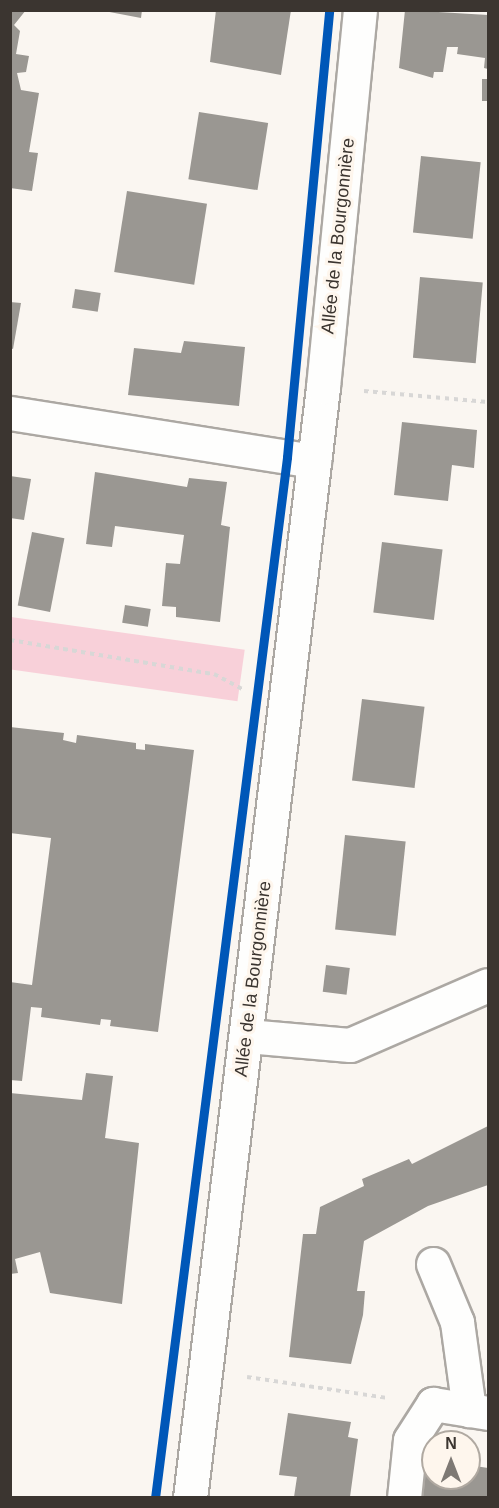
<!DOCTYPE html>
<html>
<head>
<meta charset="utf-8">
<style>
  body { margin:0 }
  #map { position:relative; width:499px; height:1508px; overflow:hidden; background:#faf6f1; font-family:Arial,sans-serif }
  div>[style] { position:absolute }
  .green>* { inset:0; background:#f8d0d9; transform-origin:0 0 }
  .building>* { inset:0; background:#9a9792; transform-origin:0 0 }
  .path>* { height:4px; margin-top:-2px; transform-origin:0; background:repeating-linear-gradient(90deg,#d8d7d6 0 4.5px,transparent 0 9px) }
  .roads { filter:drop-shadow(2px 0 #aca8a3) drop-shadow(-2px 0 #aca8a3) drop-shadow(0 2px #aca8a3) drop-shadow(0 -2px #aca8a3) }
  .minor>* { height:33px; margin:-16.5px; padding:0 16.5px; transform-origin:16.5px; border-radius:16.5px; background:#fefefd }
  .cycleway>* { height:9px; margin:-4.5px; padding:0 4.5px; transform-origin:4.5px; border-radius:4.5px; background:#0057b8 }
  span { translate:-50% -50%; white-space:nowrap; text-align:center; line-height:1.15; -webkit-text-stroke:6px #fef6ed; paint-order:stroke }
  .street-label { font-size:18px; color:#3b3530 }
  .frame { position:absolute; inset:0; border:12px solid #3b3530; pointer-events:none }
  .north { position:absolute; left:421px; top:1430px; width:60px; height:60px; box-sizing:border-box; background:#fef6ed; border:2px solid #b0a9a1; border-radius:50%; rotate:0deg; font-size:16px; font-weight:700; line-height:24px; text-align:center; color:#3b3530 }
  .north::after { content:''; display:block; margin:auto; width:21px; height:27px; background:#7e7974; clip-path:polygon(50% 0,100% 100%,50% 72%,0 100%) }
</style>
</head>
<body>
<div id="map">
  <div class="green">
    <div style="left:11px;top:617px;width:236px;height:52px;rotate:8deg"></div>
  </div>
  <div class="building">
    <div style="clip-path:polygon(10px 10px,26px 10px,14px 25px,20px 31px,16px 54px,29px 56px,26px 72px,17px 73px,21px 90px,39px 93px,29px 152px,38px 153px,32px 191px,10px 188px)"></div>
    <div style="clip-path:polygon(99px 10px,142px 10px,141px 18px)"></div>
    <div style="clip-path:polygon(216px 10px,291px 10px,281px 75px,210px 62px)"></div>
    <div style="clip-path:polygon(405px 10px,488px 15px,488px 69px,484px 68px,485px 58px,457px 54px,458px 47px,447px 47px,443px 72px,434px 72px,433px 78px,399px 68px)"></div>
    <div style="left:482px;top:79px;width:6px;height:22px"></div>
    <div style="left:199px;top:112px;width:70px;height:68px;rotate:9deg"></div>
    <div style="left:421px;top:156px;width:60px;height:77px;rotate:6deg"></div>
    <div style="left:127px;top:191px;width:81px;height:82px;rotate:9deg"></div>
    <div style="left:420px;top:277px;width:63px;height:81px;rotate:5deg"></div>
    <div style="left:75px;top:289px;width:26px;height:19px;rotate:9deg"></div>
    <div style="clip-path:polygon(10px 302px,21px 303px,13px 349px,10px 348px)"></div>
    <div style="clip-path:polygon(184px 341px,245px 347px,239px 406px,128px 395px,134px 348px,181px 353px)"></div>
    <div style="clip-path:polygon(402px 422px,477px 430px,474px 468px,452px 465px,448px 501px,394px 495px)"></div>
    <div style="clip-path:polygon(95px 472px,187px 487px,189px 478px,227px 482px,221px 525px,230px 527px,220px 622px,176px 617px,176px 607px,162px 606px,166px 563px,180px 564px,184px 535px,115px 526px,112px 547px,86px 544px)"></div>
    <div style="clip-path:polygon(10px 476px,31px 479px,24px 520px,10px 518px)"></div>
    <div style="left:32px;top:532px;width:33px;height:75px;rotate:11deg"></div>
    <div style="left:382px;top:542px;width:61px;height:71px;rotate:7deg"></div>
    <div style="left:125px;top:605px;width:26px;height:18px;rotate:9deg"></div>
    <div style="left:362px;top:699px;width:63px;height:82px;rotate:7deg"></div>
    <div style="clip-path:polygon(10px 727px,64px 733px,63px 740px,76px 743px,77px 735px,136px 743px,136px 749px,145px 750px,145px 744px,194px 750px,158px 1032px,110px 1026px,111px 1020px,101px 1019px,100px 1025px,41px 1017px,42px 1008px,31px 1007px,22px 1081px,10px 1080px,10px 982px,32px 985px,51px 838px,10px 833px)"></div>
    <div style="left:345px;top:835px;width:61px;height:95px;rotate:6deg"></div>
    <div style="left:326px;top:965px;width:24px;height:27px;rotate:7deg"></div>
    <div style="clip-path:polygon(86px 1073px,113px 1076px,105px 1138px,139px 1143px,122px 1304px,50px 1293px,40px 1252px,15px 1259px,18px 1273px,10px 1274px,10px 1093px,82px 1100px)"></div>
    <div style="clip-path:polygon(488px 1126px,488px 1185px,428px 1206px,364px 1241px,357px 1291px,365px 1291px,363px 1315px,351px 1364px,289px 1357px,303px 1234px,316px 1234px,320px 1207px,364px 1186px,362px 1179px,409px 1159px,412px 1164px)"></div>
    <div style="clip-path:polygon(288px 1413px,351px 1422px,348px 1437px,358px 1439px,350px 1497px,294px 1497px,297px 1477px,279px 1475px)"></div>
    <div style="clip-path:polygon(469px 1465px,488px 1468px,488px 1497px,420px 1497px,424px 1468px,433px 1469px,433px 1478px,469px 1478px)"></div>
  </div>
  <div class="path">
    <div style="left:364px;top:391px;width:124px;rotate:5.1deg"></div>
    <div style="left:10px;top:640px;width:207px;rotate:9.5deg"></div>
    <div style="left:214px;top:674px;width:34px;rotate:28deg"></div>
    <div style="left:247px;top:1377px;width:143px;rotate:8.5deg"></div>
  </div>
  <div class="roads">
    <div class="minor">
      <div style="left:10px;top:413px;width:308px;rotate:9deg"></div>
      <div style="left:247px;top:1036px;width:103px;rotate:5deg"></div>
      <div style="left:350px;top:1045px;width:150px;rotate:-23.5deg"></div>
      <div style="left:433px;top:1264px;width:63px;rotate:67.5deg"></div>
      <div style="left:457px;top:1322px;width:89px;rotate:82.2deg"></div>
      <div style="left:190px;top:1498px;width:1119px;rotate:-83.17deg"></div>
      <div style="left:323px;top:387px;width:379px;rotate:-84.4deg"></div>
      <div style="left:404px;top:1498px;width:58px;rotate:-84.1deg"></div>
      <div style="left:410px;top:1440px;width:43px;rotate:-57.4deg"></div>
      <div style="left:433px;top:1404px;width:56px;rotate:9.3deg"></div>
    </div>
  </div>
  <div class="cycleway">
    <div style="left:155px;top:1498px;width:1049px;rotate:-82.77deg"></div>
    <div style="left:287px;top:457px;width:449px;rotate:-84.6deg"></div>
  </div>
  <div class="street-label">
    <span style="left:338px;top:236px;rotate:-84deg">Allée de la Bourgonnière</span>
    <span style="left:253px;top:979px;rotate:-83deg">Allée de la Bourgonnière</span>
  </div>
  <div class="frame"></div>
  <div class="north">N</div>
</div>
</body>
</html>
